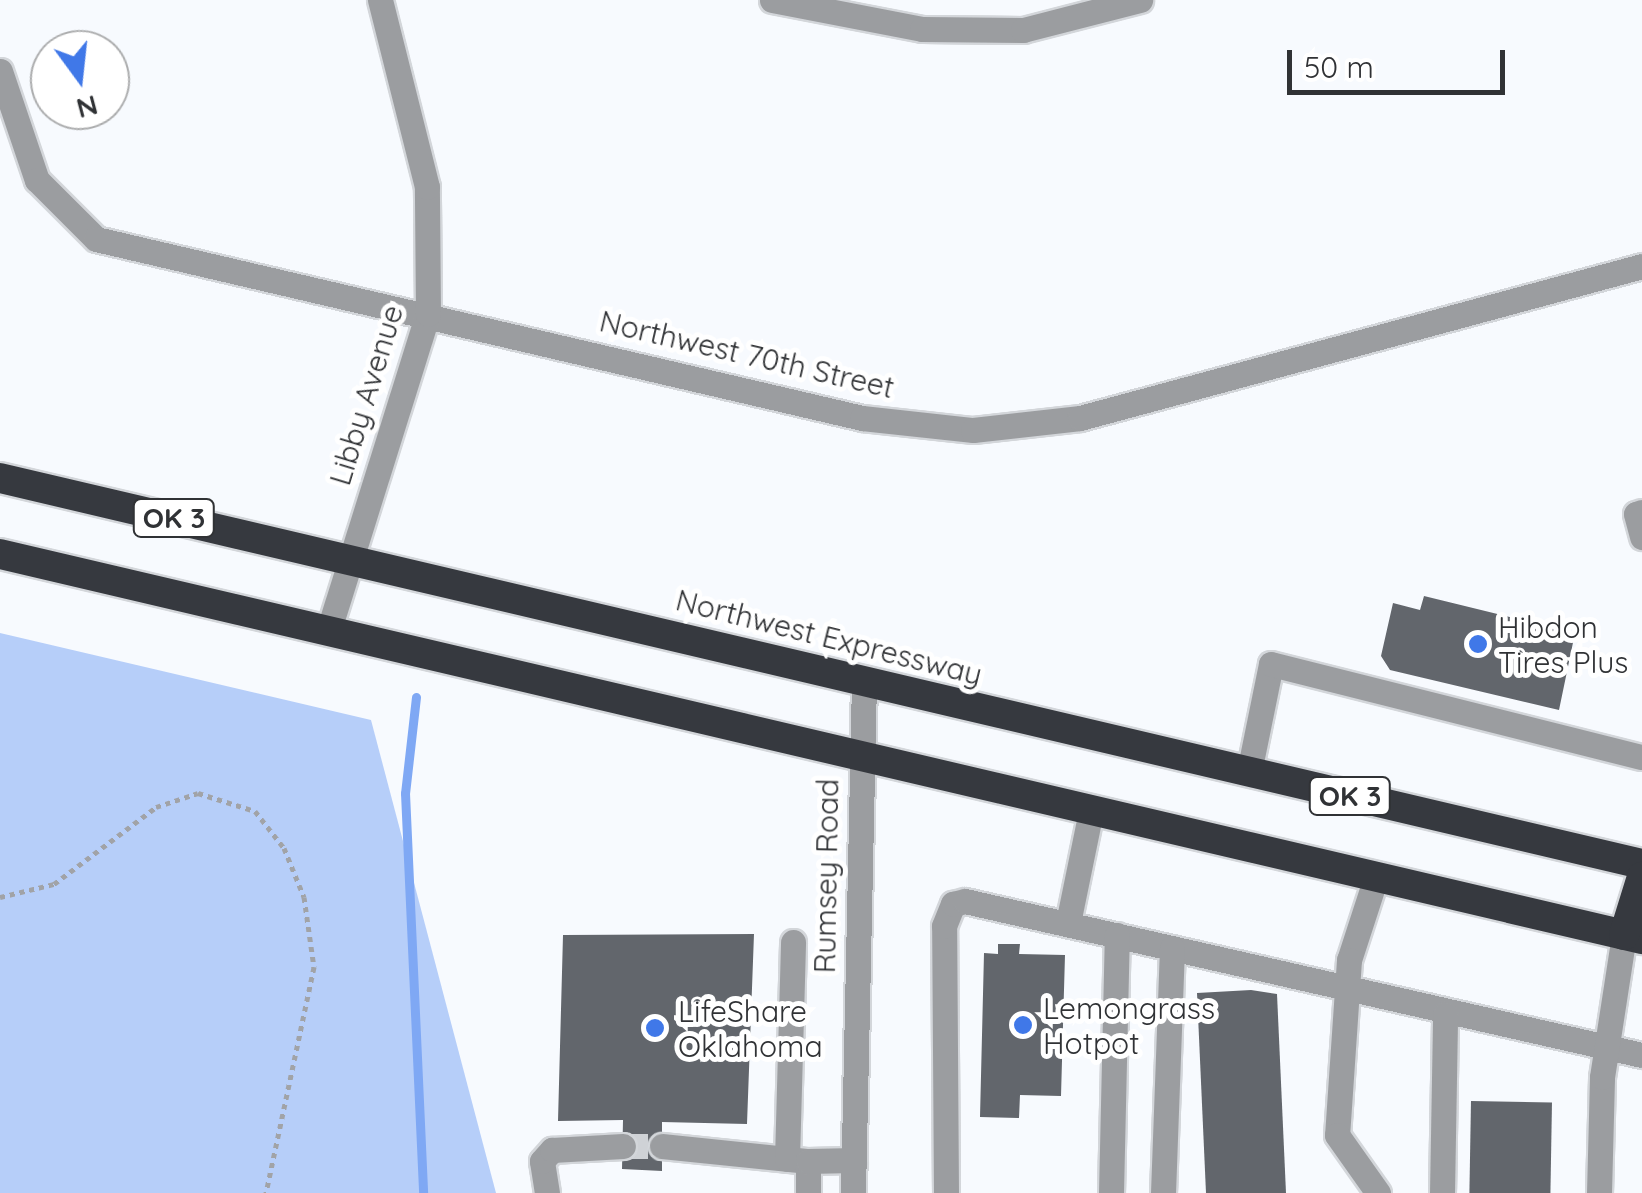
<!DOCTYPE html>
<html>
<head>
<meta charset="utf-8">
<style>
  body { margin:0 }
  #map { position:relative; width:1642px; height:1193px; overflow:hidden; background:#f7fafe; font-family:Quicksand,sans-serif }
  div>[style] { position:absolute }
  .green>* { inset:0; background:#b6cef9 }
  .stream>* { height:9px; margin:-4.5px; padding:0 4.5px; transform-origin:4.5px; border-radius:4.5px; background:#7fa8f4 }
  .building>* { inset:0; background:#62666c; transform-origin:0 0 }
  .minor-tunnel>* { height:25px; margin-top:-12.5px; transform-origin:0; background:repeating-linear-gradient(90deg,#cfd2d6 0 25px,transparent 0 37px) }
  .path>* { height:5px; margin-top:-2.5px; transform-origin:0; background:repeating-linear-gradient(90deg,#a1a3a7 0 5px,transparent 0 10px) }
  .roads { filter:drop-shadow(2px 0 #d3d6da) drop-shadow(-2px 0 #d3d6da) drop-shadow(0 2px #d3d6da) drop-shadow(0 -2px #d3d6da) }
  .minor>* { height:25px; margin:-12.5px; padding:0 12.5px; transform-origin:12.5px; border-radius:12.5px; background:#9b9da0 }
  .highway>* { height:30px; margin:-15px; padding:0 15px; transform-origin:15px; border-radius:15px; background:#36393f }
  .dots>* { width:28px; height:28px; translate:-50% -50%; box-sizing:border-box; border:5px solid #fff; border-radius:50% }
  span { translate:-50% -50%; white-space:nowrap; text-align:center; line-height:1.15; -webkit-text-stroke:10px #fff; paint-order:stroke }
  .shield-label span { padding:2px 8px; background:#fff; border:2px solid; border-radius:8px; -webkit-text-stroke-width:0 }
  .shield-label { font-size:28px; color:#303235; font-weight:700 }
  .street-label { font-size:30px; color:#303235 }
  .poi-label { font-size:30px; color:#303235 }
  .left { translate:0 -50%; text-align:left }
  .north { position:absolute; left:30px; top:30px; width:100px; height:100px; box-sizing:border-box; background:#fff; border:2px solid #acadae; border-radius:50%; rotate:165deg; font-size:28px; font-weight:700; line-height:40px; text-align:center; color:#303235 }
  .north::after { content:''; display:block; margin:auto; width:35px; height:45px; background:#4078e8; clip-path:polygon(50% 0,100% 100%,50% 72%,0 100%) }
  .scale { position:absolute; left:1287px; top:50px; width:218px; height:45px; box-sizing:border-box; border:5px solid #303235; border-top:0; padding-left:12px; font-size:30px; line-height:35px; white-space:nowrap; color:#303235; -webkit-text-stroke:8px #fff; paint-order:stroke }
</style>
</head>
<body>
<div id="map">
  <div class="green">
    <div style="clip-path:polygon(0 633px,371px 720px,496px 1193px,0 1193px)"></div>
  </div>
  <div class="stream">
    <div style="left:416px;top:697px;width:97px;rotate:96.5deg"></div>
    <div style="left:405px;top:793px;width:400px;rotate:87.4deg"></div>
  </div>
  <div class="building">
    <div style="clip-path:polygon(1424px 596px,1575px 633px,1559px 710px,1390px 670px,1381px 656px,1393px 603px,1420px 610px)"></div>
    <div style="clip-path:polygon(754px 934px,747px 1124px,662px 1122px,662px 1171px,622px 1169px,623px 1120px,558px 1121px,563px 935px)"></div>
    <div style="clip-path:polygon(998px 944px,1020px 944px,1019px 954px,1065px 955px,1061px 1096px,1020px 1095px,1019px 1118px,980px 1117px,984px 953px,998px 954px)"></div>
    <div style="clip-path:polygon(1251px 990px,1277px 994px,1286px 1193px,1206px 1193px,1197px 993px)"></div>
    <div style="left:1471px;top:1101px;width:81px;height:92px;rotate:1deg"></div>
  </div>
  <div class="minor-tunnel">
    <div style="left:623px;top:1146px;width:39px"></div>
  </div>
  <div class="path">
    <div style="left:0;top:897px;width:56px;rotate:-13.5deg"></div>
    <div style="left:54px;top:884px;width:128px;rotate:-37deg"></div>
    <div style="left:156px;top:807px;width:44px;rotate:-18.4deg"></div>
    <div style="left:198px;top:793px;width:60px;rotate:17.5deg"></div>
    <div style="left:255px;top:811px;width:47px;rotate:51.9deg"></div>
    <div style="left:284px;top:848px;width:53px;rotate:67.8deg"></div>
    <div style="left:304px;top:897px;width:71px;rotate:81.9deg"></div>
    <div style="left:314px;top:967px;width:231px;rotate:102deg"></div>
  </div>
  <div class="roads">
    <div class="minor">
      <div style="left:772px;top:0;width:153px;rotate:10.9deg"></div>
      <div style="left:922px;top:29px;width:101px;rotate:0.6deg"></div>
      <div style="left:1023px;top:30px;width:121px;rotate:-14.4deg"></div>
      <div style="left:0;top:71px;width:115px;rotate:71.3deg"></div>
      <div style="left:37px;top:180px;width:83px;rotate:45deg"></div>
      <div style="left:96px;top:239px;width:787px;rotate:13.15deg"></div>
      <div style="left:862px;top:418px;width:112px;rotate:6.2deg"></div>
      <div style="left:973px;top:430px;width:108px;rotate:-6.4deg"></div>
      <div style="left:1080px;top:418px;width:582px;rotate:-15.13deg"></div>
      <div style="left:1642px;top:512px;width:6px;rotate:162deg"></div>
      <div style="left:1636px;top:514px;width:24px;rotate:75deg"></div>
      <div style="left:329px;top:629px;width:330px;rotate:-72.6deg"></div>
      <div style="left:428px;top:314px;width:127px;rotate:-90.5deg"></div>
      <div style="left:427px;top:187px;width:193px;rotate:-104.1deg"></div>
      <div style="left:1249px;top:772px;width:110px;rotate:-78.5deg"></div>
      <div style="left:1271px;top:664px;width:382px;rotate:14.1deg"></div>
      <div style="left:1376px;top:877px;width:87px;rotate:108deg"></div>
      <div style="left:1349px;top:960px;width:175px;rotate:93.9deg"></div>
      <div style="left:1337px;top:1135px;width:71px;rotate:54.7deg"></div>
      <div style="left:1068px;top:923px;width:114px;rotate:-78.4deg"></div>
      <div style="left:662px;top:1146px;width:147px;rotate:5.9deg"></div>
      <div style="left:787px;top:1159px;width:217px;rotate:-88.4deg"></div>
      <div style="left:547px;top:1193px;width:32px;rotate:-99deg"></div>
      <div style="left:542px;top:1161px;width:15px;rotate:-48deg"></div>
      <div style="left:552px;top:1150px;width:71px;rotate:-3.2deg"></div>
      <div style="left:808px;top:1193px;width:32px;rotate:-90deg"></div>
      <div style="left:808px;top:1161px;width:46px;rotate:-1.2deg"></div>
      <div style="left:853px;top:1193px;width:513px;rotate:-88.77deg"></div>
      <div style="left:946px;top:1193px;width:267px;rotate:-90.4deg"></div>
      <div style="left:944px;top:926px;width:24px;rotate:-68deg"></div>
      <div style="left:953px;top:904px;width:12px;rotate:-14deg"></div>
      <div style="left:965px;top:901px;width:694px;rotate:12.82deg"></div>
      <div style="left:1111px;top:1193px;width:258px;rotate:-88.7deg"></div>
      <div style="left:1163px;top:1193px;width:245px;rotate:-87.9deg"></div>
      <div style="left:1442px;top:1193px;width:179px;rotate:-89deg"></div>
      <div style="left:1599px;top:1193px;width:116px;rotate:-88.5deg"></div>
      <div style="left:1602px;top:1077px;width:144px;rotate:-81.2deg"></div>
    </div>
    <div class="highway">
      <div style="left:0;top:478px;width:1687px;rotate:13.23deg"></div>
      <div style="left:0;top:554px;width:1687px;rotate:13.2deg"></div>
      <div style="left:1624px;top:935px;width:61px;rotate:-72.8deg"></div>
    </div>
  </div>
  <div class="dots">
    <div style="left:1478px;top:644px;background:#4078e8"></div>
    <div style="left:1023px;top:1025px;background:#4078e8"></div>
    <div style="left:655px;top:1028px;background:#4078e8"></div>
  </div>
  <div class="shield-label">
    <span style="left:174px;top:518px">OK 3</span>
    <span style="left:1350px;top:796px">OK 3</span>
  </div>
  <div class="street-label">
    <span style="left:747px;top:354px;rotate:13deg">Northwest 70th Street</span>
    <span style="left:366px;top:395px;rotate:-73deg">Libby Avenue</span>
    <span style="left:829px;top:637px;rotate:14deg">Northwest Expressway</span>
    <span style="left:826px;top:876px;rotate:-89deg">Rumsey Road</span>
  </div>
  <div class="poi-label">
    <span class="left" style="left:1498px;top:644px">Hibdon<br>Tires Plus</span>
    <span class="left" style="left:1043px;top:1025px">Lemongrass<br>Hotpot</span>
    <span class="left" style="left:678px;top:1028px">LifeShare<br>Oklahoma</span>
  </div>
  <div class="north">N</div>
  <div class="scale">50 m</div>
</div>
</body>
</html>
